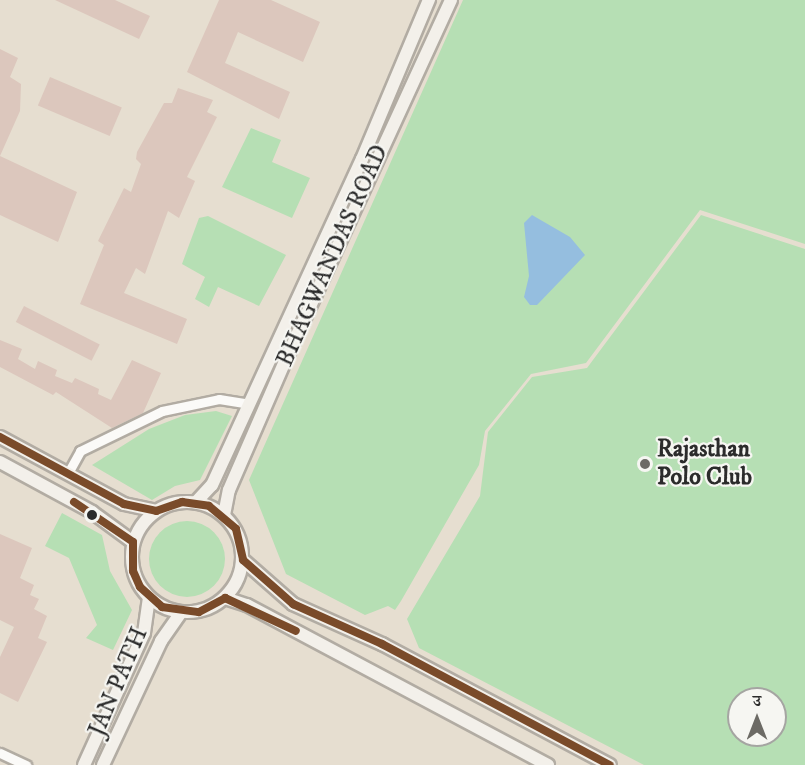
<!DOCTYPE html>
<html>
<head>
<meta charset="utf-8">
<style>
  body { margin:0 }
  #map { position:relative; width:805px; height:765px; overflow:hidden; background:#e6ded0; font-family:"IM FELL DW Pica","Noto Serif Devanagari",serif }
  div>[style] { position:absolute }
  .green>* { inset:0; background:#b6dfb4 }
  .round { border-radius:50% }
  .water>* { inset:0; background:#95bedf }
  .building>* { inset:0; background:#dcc7bd; transform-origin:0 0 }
  .roads { filter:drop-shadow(2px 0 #b2aca3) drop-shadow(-2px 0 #b2aca3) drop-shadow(0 2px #b2aca3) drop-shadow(0 -2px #b2aca3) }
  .street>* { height:9px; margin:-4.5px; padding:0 4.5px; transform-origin:4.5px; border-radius:4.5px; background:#fbfaf8 }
  .secondary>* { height:12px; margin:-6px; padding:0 6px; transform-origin:6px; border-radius:6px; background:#f3f0ea }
  .secondary>.ring { margin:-6px; padding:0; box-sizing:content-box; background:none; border:12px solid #f3f0ea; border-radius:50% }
  .bus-1>* { height:8px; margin:-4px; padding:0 4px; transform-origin:4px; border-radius:4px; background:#7a4b2a }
  .dots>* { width:16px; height:16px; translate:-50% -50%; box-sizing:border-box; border:3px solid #f6f6f2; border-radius:50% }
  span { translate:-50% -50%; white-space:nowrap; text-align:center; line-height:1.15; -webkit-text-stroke:4.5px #f6f6f2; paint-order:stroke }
  .street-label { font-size:24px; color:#2b2b2b }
  .poi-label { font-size:24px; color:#2b2b2b; font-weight:700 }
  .left { translate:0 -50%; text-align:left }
  .north { position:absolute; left:727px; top:687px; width:60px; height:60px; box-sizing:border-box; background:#f6f6f2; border:2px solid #a5a5a2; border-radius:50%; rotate:0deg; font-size:16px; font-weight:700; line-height:24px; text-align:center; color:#2b2b2b }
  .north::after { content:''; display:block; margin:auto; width:21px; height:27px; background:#6c6a65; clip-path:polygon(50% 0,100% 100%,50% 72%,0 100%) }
</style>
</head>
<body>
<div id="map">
  <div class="green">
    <div style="clip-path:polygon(463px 0,805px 0,805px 244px,700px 210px,586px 363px,531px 374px,485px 431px,479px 465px,401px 601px,395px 610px,388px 606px,365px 615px,286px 574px,249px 480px)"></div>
    <div style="clip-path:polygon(251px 128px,281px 140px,272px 162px,310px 178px,292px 218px,222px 187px)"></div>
    <div style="clip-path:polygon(evenodd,701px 215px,805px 249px,805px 765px,644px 765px,419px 648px,407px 619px,480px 496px,488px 432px,532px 377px,587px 368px,701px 215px,739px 699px,775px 699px,775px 735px,739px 735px,739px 699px)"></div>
    <div style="clip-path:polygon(208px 216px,286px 255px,259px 306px,218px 287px,209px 307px,195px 299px,205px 277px,182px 264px,199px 218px)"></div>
    <div style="clip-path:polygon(216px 411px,232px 416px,200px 480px,175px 486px,152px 500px,92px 465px,149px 429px,185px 415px)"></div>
    <div style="clip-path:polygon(62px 513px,102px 535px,110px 571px,132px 610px,113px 650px,86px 638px,97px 625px,69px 558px,45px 546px)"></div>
    <div class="round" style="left:149px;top:521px;width:76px;height:76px"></div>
  </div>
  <div class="water">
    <div style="clip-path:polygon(532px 215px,570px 237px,585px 255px,537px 305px,530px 305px,524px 297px,529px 276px,524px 223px)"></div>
  </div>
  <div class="building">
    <div style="clip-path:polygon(55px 0,115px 0,150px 16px,139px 39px)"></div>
    <div style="clip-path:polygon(219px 0,271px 0,320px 22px,303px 62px,238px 32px,225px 63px,290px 92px,279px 119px,187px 72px)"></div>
    <div style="clip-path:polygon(0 49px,18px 58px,10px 77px,21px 84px,20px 111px,0 156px,77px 192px,58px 242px,0 215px)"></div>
    <div style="left:50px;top:77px;width:78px;height:31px;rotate:23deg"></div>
    <div style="clip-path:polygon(178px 88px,213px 100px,207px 112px,217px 117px,187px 177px,195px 181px,179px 218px,168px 211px,145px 274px,136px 268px,124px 293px,187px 319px,177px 344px,80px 304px,104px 245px,98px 241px,124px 188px,131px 192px,141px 164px,136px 159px,137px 152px,164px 103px,172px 103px)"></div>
    <div style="left:24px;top:306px;width:85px;height:18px;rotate:27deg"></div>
    <div style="clip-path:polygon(0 340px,22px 349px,18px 359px,35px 369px,38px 361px,57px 370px,55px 376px,72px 383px,75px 378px,99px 389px,98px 394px,111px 400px,132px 360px,161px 373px,143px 413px,112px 428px,56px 392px,53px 395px,0 367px)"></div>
    <div style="clip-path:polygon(0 534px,32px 548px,20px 578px,34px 585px,30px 595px,39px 599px,34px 609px,47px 616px,38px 638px,47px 642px,18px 702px,0 693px,0 657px,14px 627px,0 620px)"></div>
  </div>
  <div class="roads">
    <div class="street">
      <div style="left:68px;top:473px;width:25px;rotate:-61deg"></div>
      <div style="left:80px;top:451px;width:91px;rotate:-26deg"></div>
      <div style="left:162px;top:411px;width:58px;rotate:-11.9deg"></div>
      <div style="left:219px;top:399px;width:30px;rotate:9deg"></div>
      <div style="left:0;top:753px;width:29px;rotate:25deg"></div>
    </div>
    <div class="secondary">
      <div style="left:0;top:437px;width:141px;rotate:28.4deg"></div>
      <div style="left:124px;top:504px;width:33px;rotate:12deg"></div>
      <div style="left:0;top:462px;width:105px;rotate:28.5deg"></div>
      <div style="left:92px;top:512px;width:51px;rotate:36.2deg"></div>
      <div class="ring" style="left:132px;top:502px;width:98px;height:98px"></div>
      <div style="left:196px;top:502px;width:23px;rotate:-47deg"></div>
      <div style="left:212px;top:485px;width:359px;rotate:-65.3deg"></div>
      <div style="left:362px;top:159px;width:173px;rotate:-67.2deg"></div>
      <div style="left:224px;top:515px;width:25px;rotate:-79deg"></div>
      <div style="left:229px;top:490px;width:141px;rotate:-66.5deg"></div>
      <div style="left:285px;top:361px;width:397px;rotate:-65.3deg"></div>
      <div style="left:243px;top:560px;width:67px;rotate:41.3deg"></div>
      <div style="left:293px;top:604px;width:98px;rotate:24.2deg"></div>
      <div style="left:382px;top:644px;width:258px;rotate:28deg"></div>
      <div style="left:225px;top:598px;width:23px;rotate:18deg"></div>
      <div style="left:247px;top:605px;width:341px;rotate:28deg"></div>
      <div style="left:84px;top:765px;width:145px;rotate:-65.6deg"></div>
      <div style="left:144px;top:633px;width:36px;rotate:-82deg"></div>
      <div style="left:103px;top:765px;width:137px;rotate:-64.9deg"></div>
      <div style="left:161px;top:641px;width:35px;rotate:-55deg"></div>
    </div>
  </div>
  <div class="bus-1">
    <div style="left:0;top:437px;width:141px;rotate:28.4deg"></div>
    <div style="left:124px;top:504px;width:33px;rotate:12deg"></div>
    <div style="left:156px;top:511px;width:28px;rotate:-19deg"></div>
    <div style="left:182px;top:502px;width:27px;rotate:8deg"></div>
    <div style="left:209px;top:506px;width:35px;rotate:40deg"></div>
    <div style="left:236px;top:529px;width:32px;rotate:77deg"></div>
    <div style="left:243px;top:560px;width:67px;rotate:41.3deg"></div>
    <div style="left:293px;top:604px;width:98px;rotate:24.2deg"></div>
    <div style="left:382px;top:644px;width:258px;rotate:28deg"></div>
    <div style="left:74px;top:502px;width:71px;rotate:34.1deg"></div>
    <div style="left:133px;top:542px;width:29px;rotate:90deg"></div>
    <div style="left:133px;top:571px;width:17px;rotate:66deg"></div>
    <div style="left:140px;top:587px;width:30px;rotate:42deg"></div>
    <div style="left:162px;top:607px;width:37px;rotate:8deg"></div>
    <div style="left:199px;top:612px;width:30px;rotate:-28deg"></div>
    <div style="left:225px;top:598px;width:78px;rotate:24.9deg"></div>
  </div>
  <div class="dots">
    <div style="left:645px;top:464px;background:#6c6a65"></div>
    <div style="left:92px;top:515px;background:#2b2b2b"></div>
  </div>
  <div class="street-label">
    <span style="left:333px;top:256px;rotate:-66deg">BHAGWANDAS ROAD</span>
    <span style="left:119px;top:682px;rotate:-67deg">JAN PATH</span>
  </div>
  <div class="poi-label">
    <span class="left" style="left:657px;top:464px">Rajasthan<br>Polo Club</span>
  </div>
  <div class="north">उ</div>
</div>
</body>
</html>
